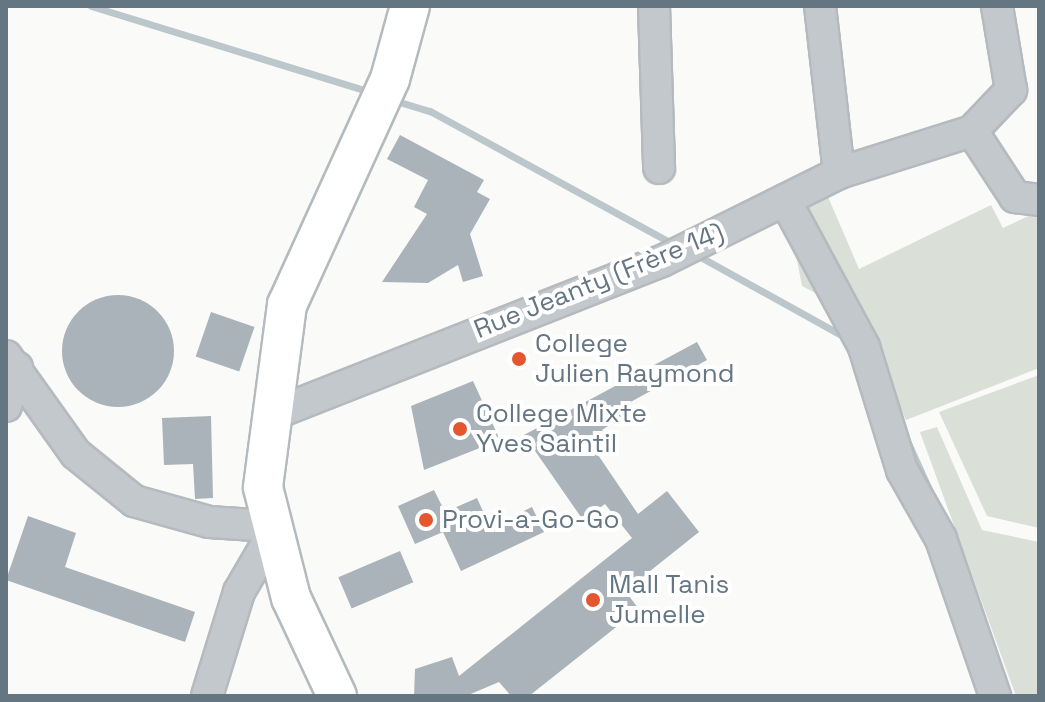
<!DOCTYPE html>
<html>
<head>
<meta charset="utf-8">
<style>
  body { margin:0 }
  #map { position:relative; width:1045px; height:702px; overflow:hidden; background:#fafaf8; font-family:"Space Grotesk",sans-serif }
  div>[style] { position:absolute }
  .green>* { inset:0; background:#dadfd7 }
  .stream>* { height:7px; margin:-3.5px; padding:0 3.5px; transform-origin:3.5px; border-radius:3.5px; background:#bbc7cb }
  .building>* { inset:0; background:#aab3b9; transform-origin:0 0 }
  .round { border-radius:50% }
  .roads { filter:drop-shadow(2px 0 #b5babe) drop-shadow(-2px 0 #b5babe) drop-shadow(0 2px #b5babe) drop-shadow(0 -2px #b5babe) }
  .minor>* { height:30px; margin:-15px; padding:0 15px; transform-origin:15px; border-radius:15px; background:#c3c8cc }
  .major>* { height:38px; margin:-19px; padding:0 19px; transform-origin:19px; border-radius:19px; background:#fff }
  .dots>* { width:22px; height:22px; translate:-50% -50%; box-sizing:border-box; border:4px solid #fff; border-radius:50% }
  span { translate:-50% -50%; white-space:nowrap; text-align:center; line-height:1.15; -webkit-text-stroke:8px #fff; paint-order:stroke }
  .street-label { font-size:26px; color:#657683 }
  .poi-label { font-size:26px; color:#657683 }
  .left { translate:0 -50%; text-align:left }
  .frame { position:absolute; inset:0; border:8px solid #657683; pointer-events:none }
</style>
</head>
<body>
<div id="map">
  <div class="green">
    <div style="clip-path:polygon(826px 192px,859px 269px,991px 205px,1003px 228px,1039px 211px,1039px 368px,906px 420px,873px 346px,838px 305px,802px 286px,787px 209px)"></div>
    <div style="clip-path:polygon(1039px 375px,1039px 528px,987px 516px,939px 412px)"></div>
    <div style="clip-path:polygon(937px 427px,982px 530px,1039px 542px,1039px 696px,1016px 696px,920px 432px)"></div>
  </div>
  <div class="stream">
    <div style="left:91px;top:6px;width:292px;rotate:17.1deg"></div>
    <div style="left:393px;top:100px;width:39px;rotate:17deg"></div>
    <div style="left:430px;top:111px;width:281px;rotate:28.7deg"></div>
    <div style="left:695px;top:254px;width:171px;rotate:29deg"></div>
    <div style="left:908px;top:443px;width:56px;rotate:65.7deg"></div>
  </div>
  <div class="building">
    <div style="clip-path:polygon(400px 135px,484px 180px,477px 192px,490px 199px,470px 234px,483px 276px,463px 282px,458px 265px,428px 283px,382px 282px,427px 214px,414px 207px,428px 180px,387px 159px)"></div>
    <div class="round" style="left:62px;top:295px;width:112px;height:112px"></div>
    <div style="left:211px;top:312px;width:46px;height:47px;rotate:19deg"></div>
    <div style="clip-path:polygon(697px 342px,707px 360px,627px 404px,629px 412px,602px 430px,609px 439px,594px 449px,638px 514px,667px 491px,699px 532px,625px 591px,639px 609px,529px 696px,511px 696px,499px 682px,466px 696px,414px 696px,415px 669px,452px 657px,459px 676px,632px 538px,605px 504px,583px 520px,524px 435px)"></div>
    <div style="clip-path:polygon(473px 381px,500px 440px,424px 470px,411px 406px)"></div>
    <div style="clip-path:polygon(211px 416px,213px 498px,195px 499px,193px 464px,164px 465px,162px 418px)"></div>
    <div style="clip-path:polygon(434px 490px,445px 512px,477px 498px,490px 527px,532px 507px,544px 532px,461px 571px,443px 532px,415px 544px,398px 506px)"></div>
    <div style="clip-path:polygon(28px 516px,76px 533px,65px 567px,195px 612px,185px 642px,6px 580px)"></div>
    <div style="left:400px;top:551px;width:34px;height:67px;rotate:67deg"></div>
  </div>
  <div class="roads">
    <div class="minor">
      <div style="left:654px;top:6px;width:162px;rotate:88.2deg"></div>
      <div style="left:820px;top:6px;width:168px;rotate:83.5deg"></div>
      <div style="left:972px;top:131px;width:79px;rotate:56.9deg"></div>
      <div style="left:1015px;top:197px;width:24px;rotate:7deg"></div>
      <div style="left:785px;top:200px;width:167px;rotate:61.7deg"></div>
      <div style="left:864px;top:347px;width:129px;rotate:72.8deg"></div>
      <div style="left:902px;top:470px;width:79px;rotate:60.5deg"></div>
      <div style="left:941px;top:539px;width:166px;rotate:71deg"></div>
      <div style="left:6px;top:356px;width:120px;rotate:54.5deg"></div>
      <div style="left:76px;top:454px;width:75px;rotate:39deg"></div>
      <div style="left:134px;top:501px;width:78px;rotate:15.6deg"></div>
      <div style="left:209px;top:522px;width:61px;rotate:3.8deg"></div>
      <div style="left:6px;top:406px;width:40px;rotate:-74deg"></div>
      <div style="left:271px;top:415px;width:420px;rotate:-21.5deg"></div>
      <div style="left:662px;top:261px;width:198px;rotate:-26.4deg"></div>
      <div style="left:839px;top:173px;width:139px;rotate:-17.5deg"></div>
      <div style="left:972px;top:131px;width:57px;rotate:-46.4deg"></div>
      <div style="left:1011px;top:90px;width:85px;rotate:-99.5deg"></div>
      <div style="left:207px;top:696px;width:109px;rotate:-72.9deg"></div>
      <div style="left:239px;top:592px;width:66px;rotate:-59.9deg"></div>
    </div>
    <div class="major">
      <div style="left:337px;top:696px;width:108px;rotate:-115.1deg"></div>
      <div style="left:291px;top:598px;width:114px;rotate:-104.2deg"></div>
      <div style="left:263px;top:487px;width:184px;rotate:-82.5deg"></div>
      <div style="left:287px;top:305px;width:248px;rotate:-65.5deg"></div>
      <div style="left:390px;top:79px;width:76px;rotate:-74.7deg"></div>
    </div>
  </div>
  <div class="dots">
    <div style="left:519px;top:359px;background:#e4572e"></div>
    <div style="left:460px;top:429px;background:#e4572e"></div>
    <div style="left:426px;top:520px;background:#e4572e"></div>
    <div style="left:593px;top:600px;background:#e4572e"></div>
  </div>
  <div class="street-label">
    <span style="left:599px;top:281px;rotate:-22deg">Rue Jeanty (Frère 14)</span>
  </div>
  <div class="poi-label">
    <span class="left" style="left:535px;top:359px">College<br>Julien Raymond</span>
    <span class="left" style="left:476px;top:429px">College Mixte<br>Yves Saintil</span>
    <span class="left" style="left:442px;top:520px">Provi-a-Go-Go</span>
    <span class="left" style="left:609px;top:600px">Mall Tanis<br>Jumelle</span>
  </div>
  <div class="frame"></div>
</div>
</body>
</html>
